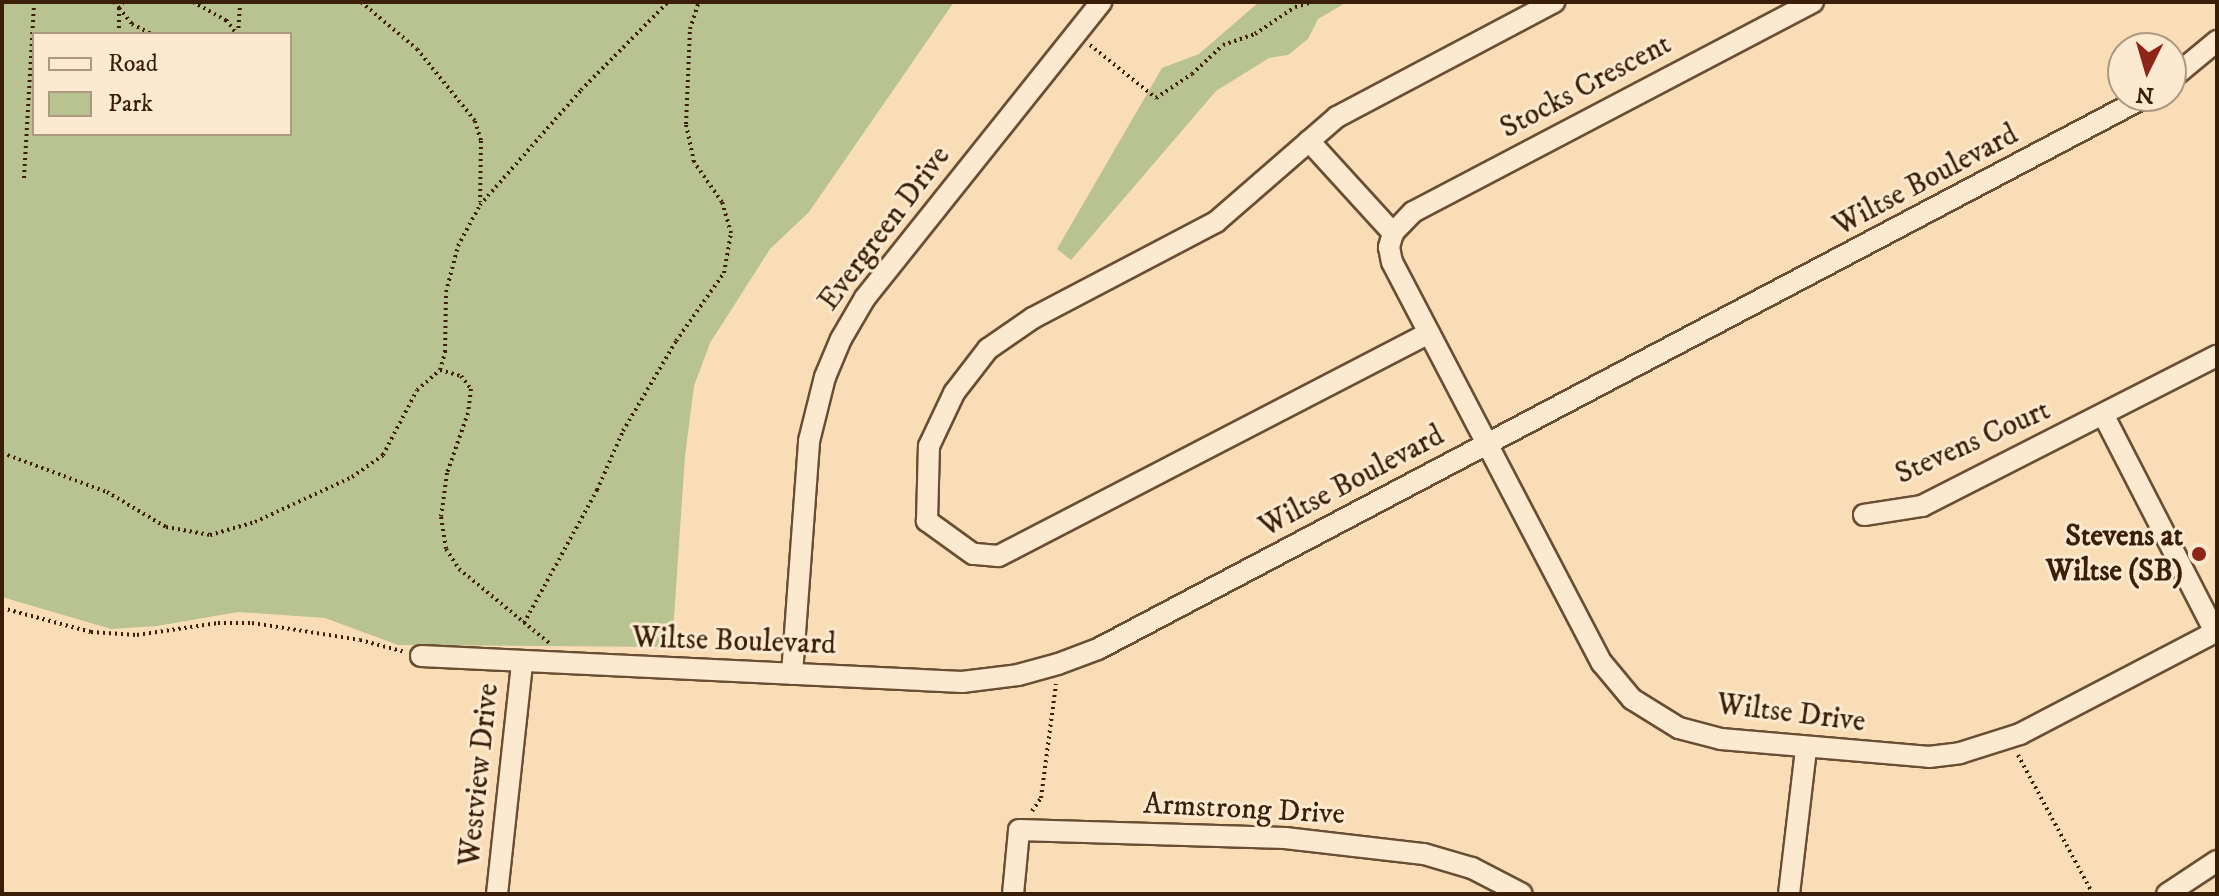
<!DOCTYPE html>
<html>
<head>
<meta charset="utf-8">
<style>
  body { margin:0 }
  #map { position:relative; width:2219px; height:896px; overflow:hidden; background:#f9ddb6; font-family:"IM FELL DW Pica",serif }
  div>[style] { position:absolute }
  .green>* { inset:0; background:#b9c291 }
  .path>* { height:4px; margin-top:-2px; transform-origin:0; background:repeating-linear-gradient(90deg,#3b1e07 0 2px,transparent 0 6px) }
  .roads { filter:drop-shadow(2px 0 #6a4e33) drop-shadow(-2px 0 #6a4e33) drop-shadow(0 2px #6a4e33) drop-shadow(0 -2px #6a4e33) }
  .street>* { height:20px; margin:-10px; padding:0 10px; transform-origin:10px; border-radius:10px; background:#fbe9d0 }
  .dots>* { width:22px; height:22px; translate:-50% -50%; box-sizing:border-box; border:4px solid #fbe9d0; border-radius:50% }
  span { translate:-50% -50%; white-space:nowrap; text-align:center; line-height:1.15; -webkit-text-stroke:6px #fbe9d0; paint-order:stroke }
  .street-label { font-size:30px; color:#3b1e07 }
  .poi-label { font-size:30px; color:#3b1e07; font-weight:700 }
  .right { translate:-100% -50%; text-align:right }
  .frame { position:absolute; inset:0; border:4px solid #3b1e07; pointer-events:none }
  .legend { position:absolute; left:32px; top:32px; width:260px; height:104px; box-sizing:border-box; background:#fbe9d0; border:2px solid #ae9880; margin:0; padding:10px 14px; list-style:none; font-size:24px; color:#3b1e07 }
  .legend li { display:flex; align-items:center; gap:16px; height:40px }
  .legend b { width:40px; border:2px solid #ae9880 }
  .north { position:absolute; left:2107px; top:32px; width:80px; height:80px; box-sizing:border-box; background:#fbe9d0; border:2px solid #ae9880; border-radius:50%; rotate:185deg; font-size:22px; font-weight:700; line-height:32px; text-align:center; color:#3b1e07 }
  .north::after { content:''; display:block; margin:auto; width:28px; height:36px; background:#8f2418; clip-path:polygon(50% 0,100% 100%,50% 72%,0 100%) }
</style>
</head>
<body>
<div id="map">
  <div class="green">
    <div style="clip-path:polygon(evenodd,2px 2px,954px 2px,809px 212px,770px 249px,710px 343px,694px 386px,685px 456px,672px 647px,398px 645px,325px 618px,238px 612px,157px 626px,111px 629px,2px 597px,2px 2px,34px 34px,290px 34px,290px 134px,34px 134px,34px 34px)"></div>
    <div style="clip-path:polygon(1259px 2px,1347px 2px,1318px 19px,1308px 39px,1288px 55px,1269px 58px,1216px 91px,1071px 260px,1057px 249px,1162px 68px,1199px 54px)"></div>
  </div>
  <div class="path">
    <div style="left:114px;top:2px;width:8px;rotate:50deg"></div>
    <div style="left:119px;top:8px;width:26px;rotate:90deg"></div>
    <div style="left:123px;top:2px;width:7px;rotate:124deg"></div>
    <div style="left:119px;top:8px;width:21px;rotate:51deg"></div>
    <div style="left:132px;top:24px;width:22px;rotate:27deg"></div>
    <div style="left:193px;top:2px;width:38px;rotate:29deg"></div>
    <div style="left:226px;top:20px;width:18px;rotate:52deg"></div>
    <div style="left:361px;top:2px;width:73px;rotate:40deg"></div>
    <div style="left:417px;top:49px;width:92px;rotate:51.1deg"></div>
    <div style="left:475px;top:121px;width:21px;rotate:73deg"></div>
    <div style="left:481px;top:141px;width:61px;rotate:90.9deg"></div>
    <div style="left:238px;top:34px;width:32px;rotate:-86deg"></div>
    <div style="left:1090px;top:45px;width:85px;rotate:38.8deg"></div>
    <div style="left:1156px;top:98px;width:43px;rotate:-33.7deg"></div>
    <div style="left:1192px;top:74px;width:42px;rotate:-43.1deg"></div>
    <div style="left:1223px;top:45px;width:34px;rotate:-19deg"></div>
    <div style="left:1255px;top:34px;width:48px;rotate:-34deg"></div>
    <div style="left:1295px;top:7px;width:18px;rotate:-16deg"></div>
    <div style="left:24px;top:178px;width:176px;rotate:-86.7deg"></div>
    <div style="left:440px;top:370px;width:19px;rotate:-74deg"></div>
    <div style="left:445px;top:352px;width:60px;rotate:-89deg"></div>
    <div style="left:446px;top:292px;width:48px;rotate:-75.4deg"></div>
    <div style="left:458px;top:246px;width:47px;rotate:-61.8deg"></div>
    <div style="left:480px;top:205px;width:153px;rotate:-48.7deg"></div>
    <div style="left:581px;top:90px;width:124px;rotate:-45.3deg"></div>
    <div style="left:2px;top:453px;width:112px;rotate:20.4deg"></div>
    <div style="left:107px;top:492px;width:69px;rotate:30.7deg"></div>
    <div style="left:166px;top:527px;width:45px;rotate:10.3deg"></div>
    <div style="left:210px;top:535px;width:47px;rotate:-16.1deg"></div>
    <div style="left:255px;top:522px;width:107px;rotate:-24.9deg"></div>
    <div style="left:352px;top:477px;width:38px;rotate:-35deg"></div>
    <div style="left:383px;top:455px;width:73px;rotate:-62.4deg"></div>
    <div style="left:417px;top:390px;width:30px;rotate:-41deg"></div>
    <div style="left:440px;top:370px;width:22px;rotate:16deg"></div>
    <div style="left:461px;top:376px;width:16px;rotate:52deg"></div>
    <div style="left:471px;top:389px;width:24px;rotate:97deg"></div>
    <div style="left:468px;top:413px;width:64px;rotate:109.3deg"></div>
    <div style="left:447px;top:473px;width:44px;rotate:97.8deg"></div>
    <div style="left:441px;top:517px;width:32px;rotate:81deg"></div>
    <div style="left:446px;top:549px;width:24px;rotate:57deg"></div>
    <div style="left:459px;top:569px;width:117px;rotate:39.4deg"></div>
    <div style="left:2px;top:608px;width:92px;rotate:15.1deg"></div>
    <div style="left:91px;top:632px;width:46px;rotate:3.7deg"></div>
    <div style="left:137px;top:635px;width:82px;rotate:-8.4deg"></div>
    <div style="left:218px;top:623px;width:34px"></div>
    <div style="left:252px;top:623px;width:109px;rotate:8.9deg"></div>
    <div style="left:360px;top:640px;width:47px;rotate:14.9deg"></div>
    <div style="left:524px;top:623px;width:152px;rotate:-61.2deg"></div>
    <div style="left:597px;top:490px;width:64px;rotate:-66.2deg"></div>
    <div style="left:623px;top:431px;width:104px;rotate:-59.5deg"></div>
    <div style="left:676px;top:341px;width:83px;rotate:-54.8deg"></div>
    <div style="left:724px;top:273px;width:41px;rotate:-80.1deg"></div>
    <div style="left:731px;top:233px;width:32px;rotate:-106deg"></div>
    <div style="left:722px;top:202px;width:49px;rotate:-125deg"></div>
    <div style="left:694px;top:162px;width:39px;rotate:-102deg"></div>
    <div style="left:686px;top:124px;width:95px;rotate:-87.6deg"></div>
    <div style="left:690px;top:29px;width:28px;rotate:-72deg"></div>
    <div style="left:2018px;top:755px;width:158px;rotate:61.7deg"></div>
    <div style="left:1032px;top:811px;width:16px;rotate:-55deg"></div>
    <div style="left:1041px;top:798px;width:115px;rotate:-82.5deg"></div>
  </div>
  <div class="roads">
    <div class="street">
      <div style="left:1813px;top:2px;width:452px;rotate:152.3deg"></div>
      <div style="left:1413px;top:212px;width:29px;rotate:134deg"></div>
      <div style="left:1393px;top:233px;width:15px;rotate:106deg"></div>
      <div style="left:1389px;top:247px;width:15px;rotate:79deg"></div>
      <div style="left:1392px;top:262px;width:453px;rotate:62.4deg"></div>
      <div style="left:1602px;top:663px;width:47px;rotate:50.2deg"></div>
      <div style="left:1632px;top:699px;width:55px;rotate:31.7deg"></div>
      <div style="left:1679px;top:728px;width:43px;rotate:14.7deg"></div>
      <div style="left:1721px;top:739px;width:209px;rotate:4.9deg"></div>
      <div style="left:1929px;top:757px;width:31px;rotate:-7deg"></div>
      <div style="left:1960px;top:753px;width:63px;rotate:-17.6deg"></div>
      <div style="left:2020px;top:734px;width:222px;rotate:-27.6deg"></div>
      <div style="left:2171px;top:79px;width:60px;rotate:-39.6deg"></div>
      <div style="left:1309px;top:141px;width:125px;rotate:47.6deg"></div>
      <div style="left:1429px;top:333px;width:485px;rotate:152.6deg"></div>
      <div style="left:998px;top:556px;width:25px;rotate:-175deg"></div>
      <div style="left:973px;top:554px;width:57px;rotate:-144.3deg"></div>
      <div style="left:927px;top:521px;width:75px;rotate:-88.5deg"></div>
      <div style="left:929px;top:446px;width:59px;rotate:-64.7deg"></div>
      <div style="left:954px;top:393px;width:56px;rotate:-52.3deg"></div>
      <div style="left:988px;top:349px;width:55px;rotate:-34.6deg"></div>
      <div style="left:1033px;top:318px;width:207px;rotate:-27.7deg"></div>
      <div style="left:1216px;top:222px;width:160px;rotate:-41deg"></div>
      <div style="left:1337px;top:117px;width:246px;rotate:-27.9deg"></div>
      <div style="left:2104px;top:416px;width:243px;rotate:62.8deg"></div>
      <div style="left:1864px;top:515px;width:59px;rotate:-8.8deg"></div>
      <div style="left:1922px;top:506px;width:331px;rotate:-27deg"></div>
      <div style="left:421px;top:656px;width:542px;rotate:2.75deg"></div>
      <div style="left:962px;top:682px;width:56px;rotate:-7.1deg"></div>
      <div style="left:1018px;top:675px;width:41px;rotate:-15.4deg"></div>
      <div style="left:1058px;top:664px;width:43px;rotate:-20.6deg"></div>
      <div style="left:1098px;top:649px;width:1186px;rotate:-27.8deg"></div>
      <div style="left:792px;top:674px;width:234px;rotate:-85.8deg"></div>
      <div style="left:809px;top:441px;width:66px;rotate:-76deg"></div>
      <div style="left:825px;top:377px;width:41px;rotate:-67.2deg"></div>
      <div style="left:841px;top:339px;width:48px;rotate:-59.7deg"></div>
      <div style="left:865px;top:298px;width:379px;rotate:-51.4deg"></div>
      <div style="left:497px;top:894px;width:232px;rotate:-83.8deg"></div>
      <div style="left:1013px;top:894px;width:64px;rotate:-84.6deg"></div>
      <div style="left:1019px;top:830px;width:266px;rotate:1.7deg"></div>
      <div style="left:1285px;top:838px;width:140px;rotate:6.6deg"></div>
      <div style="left:1424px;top:854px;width:50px;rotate:16.3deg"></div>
      <div style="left:1472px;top:868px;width:56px;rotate:27.5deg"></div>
      <div style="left:1789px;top:894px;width:146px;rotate:-83.3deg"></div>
      <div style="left:2167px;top:894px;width:60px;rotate:-33.4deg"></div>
    </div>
  </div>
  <div class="dots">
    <div style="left:2199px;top:554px;background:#8f2418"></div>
  </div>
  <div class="street-label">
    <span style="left:1586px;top:87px;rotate:-28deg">Stocks Crescent</span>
    <span style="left:1926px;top:181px;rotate:-28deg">Wiltse Boulevard</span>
    <span style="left:885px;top:229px;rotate:-53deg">Evergreen Drive</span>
    <span style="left:1973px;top:443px;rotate:-24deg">Stevens Court</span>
    <span style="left:1352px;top:482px;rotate:-28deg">Wiltse Boulevard</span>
    <span style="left:734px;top:642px;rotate:2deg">Wiltse Boulevard</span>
    <span style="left:1791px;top:714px;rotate:7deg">Wiltse Drive</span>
    <span style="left:480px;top:775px;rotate:-84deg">Westview Drive</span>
    <span style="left:1244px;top:810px;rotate:3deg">Armstrong Drive</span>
  </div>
  <div class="poi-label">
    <span class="right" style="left:2183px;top:554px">Stevens at<br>Wiltse (SB)</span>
  </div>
  <div class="frame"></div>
  <ul class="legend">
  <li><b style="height:10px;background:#fbe9d0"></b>Road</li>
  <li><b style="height:22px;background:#b9c291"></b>Park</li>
  </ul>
  <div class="north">N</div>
</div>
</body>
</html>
